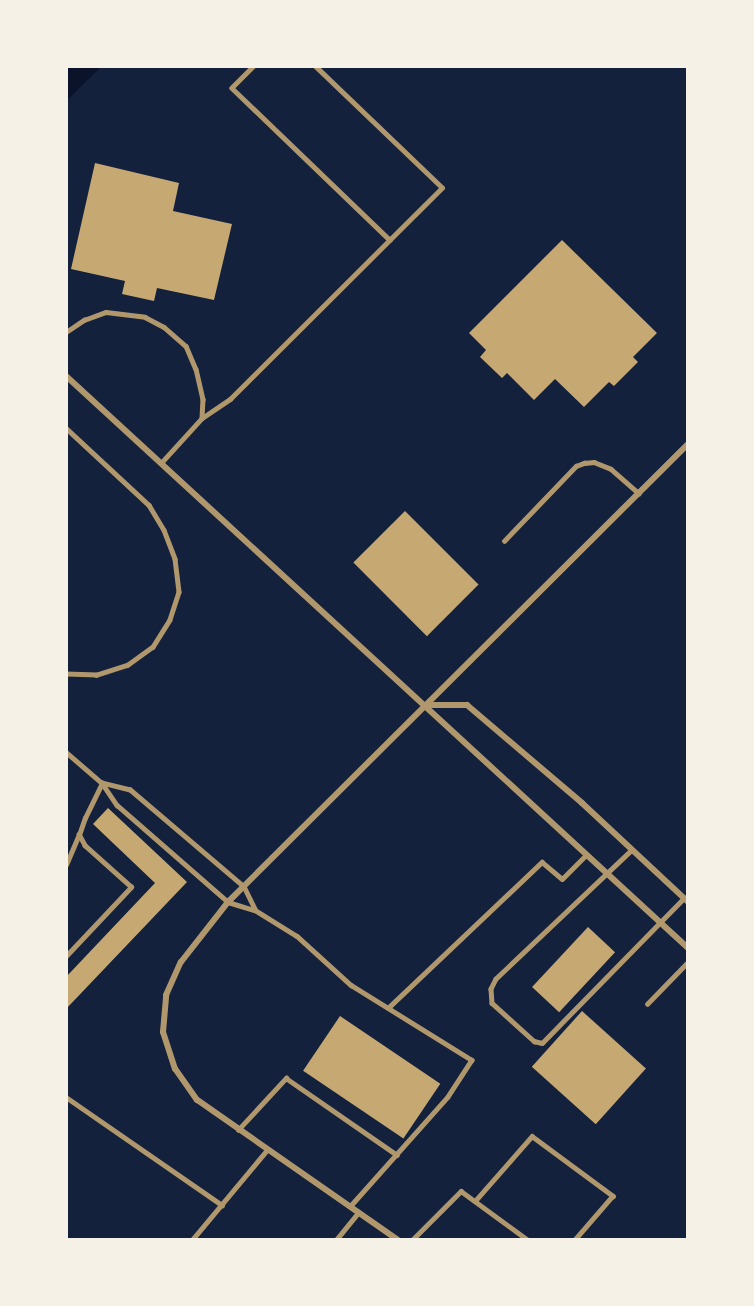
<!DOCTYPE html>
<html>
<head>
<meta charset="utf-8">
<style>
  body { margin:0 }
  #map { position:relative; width:754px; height:1306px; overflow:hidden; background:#14213d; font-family:"Asap Condensed",sans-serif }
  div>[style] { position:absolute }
  .water>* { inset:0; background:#0b132b }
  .building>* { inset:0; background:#c6a872; transform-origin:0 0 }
  .service>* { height:4.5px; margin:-2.25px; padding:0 2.25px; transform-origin:2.25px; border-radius:2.25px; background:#b1986c }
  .minor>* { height:6px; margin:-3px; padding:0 3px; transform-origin:3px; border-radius:3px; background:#b1986c }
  span { translate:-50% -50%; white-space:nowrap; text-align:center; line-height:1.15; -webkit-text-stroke:5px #f6f1e7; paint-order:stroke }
  .frame { position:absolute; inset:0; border:68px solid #f6f1e7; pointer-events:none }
</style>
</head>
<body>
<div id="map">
  <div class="water">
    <div style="clip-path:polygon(66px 66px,102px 66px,66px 101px)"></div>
  </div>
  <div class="building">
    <div style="clip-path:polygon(95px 163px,179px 183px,173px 211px,232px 224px,214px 300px,157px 288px,154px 301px,122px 294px,125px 281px,71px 269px)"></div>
    <div style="clip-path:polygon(562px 240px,657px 333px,633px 357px,638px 362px,614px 386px,609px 382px,584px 407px,555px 379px,534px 400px,507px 373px,502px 378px,480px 357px,486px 350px,469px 333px)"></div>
    <div style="left:405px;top:511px;width:104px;height:73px;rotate:45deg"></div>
    <div style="clip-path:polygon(108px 808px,187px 882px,66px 1009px,66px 977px,155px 883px,93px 824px)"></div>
    <div style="left:588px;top:927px;width:37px;height:82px;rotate:43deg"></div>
    <div style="left:582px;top:1011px;width:86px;height:75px;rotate:42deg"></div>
    <div style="left:340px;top:1016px;width:121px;height:66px;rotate:34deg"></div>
  </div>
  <div class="service">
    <div style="left:254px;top:66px;width:31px;rotate:135deg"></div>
    <div style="left:232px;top:88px;width:219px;rotate:43.9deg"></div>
    <div style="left:66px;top:332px;width:22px;rotate:-34deg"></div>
    <div style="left:84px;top:320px;width:23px;rotate:-20deg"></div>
    <div style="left:106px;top:312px;width:39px;rotate:7deg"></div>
    <div style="left:145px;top:317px;width:21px;rotate:28deg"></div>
    <div style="left:164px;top:327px;width:29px;rotate:41deg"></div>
    <div style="left:186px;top:346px;width:25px;rotate:67deg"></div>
    <div style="left:196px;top:369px;width:31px;rotate:77deg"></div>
    <div style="left:203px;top:399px;width:19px;rotate:93deg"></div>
    <div style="left:66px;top:428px;width:113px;rotate:42.9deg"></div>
    <div style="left:149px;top:505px;width:29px;rotate:59deg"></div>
    <div style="left:164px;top:530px;width:31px;rotate:69deg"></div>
    <div style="left:175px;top:559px;width:33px;rotate:83deg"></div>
    <div style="left:179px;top:592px;width:29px;rotate:108deg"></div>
    <div style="left:170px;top:620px;width:32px;rotate:122deg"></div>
    <div style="left:153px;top:647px;width:31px;rotate:144deg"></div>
    <div style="left:128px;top:665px;width:33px;rotate:162deg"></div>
    <div style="left:97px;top:675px;width:31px;rotate:-178deg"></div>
    <div style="left:161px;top:463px;width:61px;rotate:-47.7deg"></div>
    <div style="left:202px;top:418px;width:34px;rotate:-34deg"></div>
    <div style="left:230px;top:399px;width:299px;rotate:-44.9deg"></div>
    <div style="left:442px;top:188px;width:176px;rotate:-136.2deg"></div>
    <div style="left:504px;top:541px;width:104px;rotate:-46.2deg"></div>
    <div style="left:576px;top:466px;width:9px;rotate:-21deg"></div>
    <div style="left:584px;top:463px;width:10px;rotate:-6deg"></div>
    <div style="left:594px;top:462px;width:18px;rotate:22deg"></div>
    <div style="left:611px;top:469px;width:37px;rotate:41deg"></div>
    <div style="left:66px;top:752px;width:48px;rotate:40.7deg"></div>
    <div style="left:102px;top:783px;width:27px;rotate:56deg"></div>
    <div style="left:117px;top:805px;width:147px;rotate:41.1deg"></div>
    <div style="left:228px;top:902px;width:28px;rotate:17deg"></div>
    <div style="left:255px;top:910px;width:25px;rotate:-116deg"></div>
    <div style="left:244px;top:887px;width:150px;rotate:-139.6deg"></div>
    <div style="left:130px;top:790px;width:29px;rotate:-166deg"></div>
    <div style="left:632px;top:850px;width:187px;rotate:136.5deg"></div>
    <div style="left:496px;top:979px;width:11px;rotate:117deg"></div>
    <div style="left:491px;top:989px;width:14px;rotate:86deg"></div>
    <div style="left:492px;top:1003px;width:57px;rotate:42.1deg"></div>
    <div style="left:534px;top:1041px;width:8px;rotate:14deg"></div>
    <div style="left:542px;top:1043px;width:203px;rotate:-45.6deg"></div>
    <div style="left:66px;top:865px;width:33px;rotate:-67deg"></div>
    <div style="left:255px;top:910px;width:49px;rotate:31.8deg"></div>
    <div style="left:297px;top:936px;width:73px;rotate:42.2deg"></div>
    <div style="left:351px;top:985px;width:142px;rotate:31.8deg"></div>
    <div style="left:472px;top:1060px;width:44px;rotate:123deg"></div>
    <div style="left:448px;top:1097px;width:147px;rotate:131.7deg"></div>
    <div style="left:66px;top:956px;width:95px;rotate:-46.7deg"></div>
    <div style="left:131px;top:887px;width:62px;rotate:-138.3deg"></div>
    <div style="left:85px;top:846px;width:13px;rotate:-119deg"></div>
    <div style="left:79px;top:835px;width:18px;rotate:-71deg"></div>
    <div style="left:85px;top:818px;width:39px;rotate:-64deg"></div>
    <div style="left:647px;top:1004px;width:59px;rotate:-45.7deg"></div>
    <div style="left:388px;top:1008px;width:212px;rotate:-43.5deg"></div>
    <div style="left:542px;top:862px;width:26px;rotate:40deg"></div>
    <div style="left:562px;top:879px;width:34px;rotate:-45deg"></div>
    <div style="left:66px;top:1097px;width:190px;rotate:34.7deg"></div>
    <div style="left:238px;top:1130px;width:71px;rotate:-47.3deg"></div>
    <div style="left:286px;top:1078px;width:135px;rotate:34.7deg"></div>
    <div style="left:475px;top:1201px;width:86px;rotate:-48.8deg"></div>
    <div style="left:532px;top:1136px;width:101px;rotate:36.5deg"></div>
    <div style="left:613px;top:1196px;width:58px;rotate:130.8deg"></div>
    <div style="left:192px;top:1240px;width:117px;rotate:-50.2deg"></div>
    <div style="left:336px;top:1240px;width:35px;rotate:-51deg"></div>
    <div style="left:412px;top:1240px;width:69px;rotate:-45deg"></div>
    <div style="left:461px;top:1191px;width:83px;rotate:36.2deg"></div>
  </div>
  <div class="minor">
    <div style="left:66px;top:376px;width:845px;rotate:42.6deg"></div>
    <div style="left:426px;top:705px;width:41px"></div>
    <div style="left:467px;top:705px;width:151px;rotate:40.4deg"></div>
    <div style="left:582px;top:803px;width:145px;rotate:43deg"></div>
    <div style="left:398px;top:1240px;width:245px;rotate:-145.1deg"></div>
    <div style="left:197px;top:1100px;width:38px;rotate:-125deg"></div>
    <div style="left:175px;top:1069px;width:39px;rotate:-108deg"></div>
    <div style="left:163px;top:1032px;width:37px;rotate:-85deg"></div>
    <div style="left:166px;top:995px;width:36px;rotate:-66deg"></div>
    <div style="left:181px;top:962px;width:76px;rotate:-51.9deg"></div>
    <div style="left:228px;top:902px;width:649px;rotate:-44.88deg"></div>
  </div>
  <div class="frame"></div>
</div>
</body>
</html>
